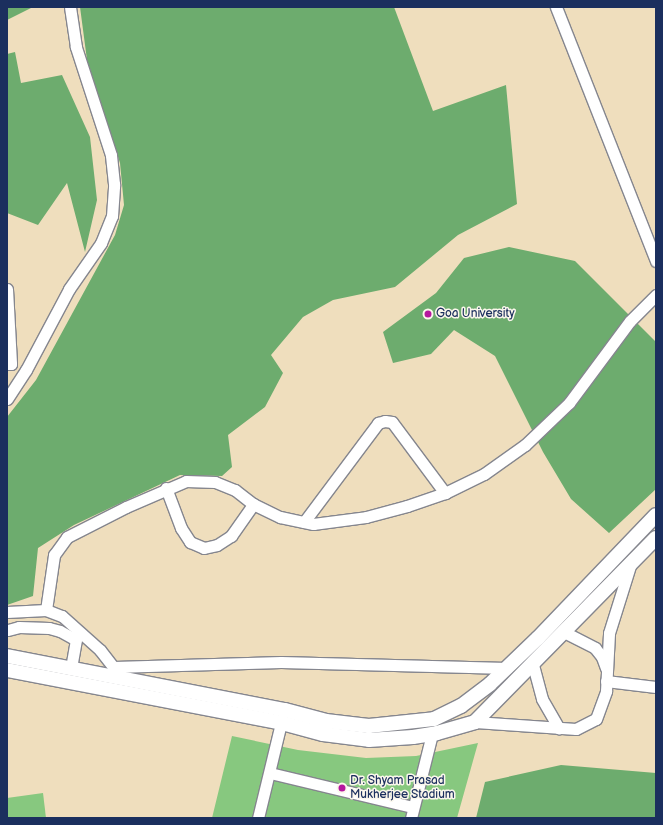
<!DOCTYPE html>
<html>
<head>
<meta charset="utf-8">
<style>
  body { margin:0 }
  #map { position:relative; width:663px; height:825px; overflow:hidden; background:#efdebd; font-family:"Balsamiq Sans",sans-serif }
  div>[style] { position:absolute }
  .green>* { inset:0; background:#87c87f }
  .forest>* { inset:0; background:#6dac6e }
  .roads { filter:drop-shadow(1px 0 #85868e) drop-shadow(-1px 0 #85868e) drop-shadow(0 1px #85868e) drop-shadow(0 -1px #85868e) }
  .minor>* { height:11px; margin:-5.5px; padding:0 5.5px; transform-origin:5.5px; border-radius:5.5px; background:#fff }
  .major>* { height:14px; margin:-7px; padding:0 7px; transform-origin:7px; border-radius:7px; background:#fff }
  .dots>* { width:11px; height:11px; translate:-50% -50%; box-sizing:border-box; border:2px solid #fbf7ec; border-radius:50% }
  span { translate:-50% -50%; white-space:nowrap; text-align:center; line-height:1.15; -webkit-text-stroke:3px #fbf7ec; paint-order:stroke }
  .poi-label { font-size:12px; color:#1b2f5e }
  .left { translate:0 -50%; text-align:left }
  .frame { position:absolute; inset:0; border:8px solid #1b2f5e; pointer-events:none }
</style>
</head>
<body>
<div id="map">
  <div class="green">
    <div style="clip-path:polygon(232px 736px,298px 750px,366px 758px,416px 756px,478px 743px,457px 818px,212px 818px)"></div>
    <div style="clip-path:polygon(43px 793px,46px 818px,7px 818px,7px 798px)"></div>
  </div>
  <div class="forest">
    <div style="clip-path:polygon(7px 7px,33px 7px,7px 20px)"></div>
    <div style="clip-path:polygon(80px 7px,394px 7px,433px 111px,506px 85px,517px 204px,458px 235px,395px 287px,333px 300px,303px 317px,271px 355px,283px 373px,265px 407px,228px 435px,232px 467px,222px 476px,180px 475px,74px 525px,38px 548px,33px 596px,7px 605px,7px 417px,36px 380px,115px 235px,124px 205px,120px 163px,87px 60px)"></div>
    <div style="clip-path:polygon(15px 52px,21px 83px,62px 75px,90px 137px,97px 200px,85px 252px,67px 183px,38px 225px,7px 213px,7px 54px)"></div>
    <div style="clip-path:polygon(509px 247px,575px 261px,656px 342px,656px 489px,609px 533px,571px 499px,543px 452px,495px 356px,454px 330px,431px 354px,393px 363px,383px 332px,436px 293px,464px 258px)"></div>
    <div style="clip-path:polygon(561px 765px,656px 773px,656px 818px,476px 818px,485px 782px)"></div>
  </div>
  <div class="roads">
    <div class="minor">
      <div style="left:556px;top:7px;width:273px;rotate:68.5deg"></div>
      <div style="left:7px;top:289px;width:75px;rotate:86.9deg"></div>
      <div style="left:11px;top:364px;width:4px;rotate:180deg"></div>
      <div style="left:7px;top:399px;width:35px;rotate:-57deg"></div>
      <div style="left:26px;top:370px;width:92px;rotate:-62deg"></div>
      <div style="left:69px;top:289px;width:56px;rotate:-55.2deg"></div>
      <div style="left:101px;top:243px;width:29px;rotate:-68deg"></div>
      <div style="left:112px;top:216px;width:32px;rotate:-86deg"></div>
      <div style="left:114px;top:184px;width:29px;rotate:-96deg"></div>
      <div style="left:111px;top:155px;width:114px;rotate:-108deg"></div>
      <div style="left:76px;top:47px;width:40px;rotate:-98.5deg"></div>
      <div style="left:166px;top:488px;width:43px;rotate:69.4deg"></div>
      <div style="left:181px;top:528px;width:17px;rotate:57deg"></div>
      <div style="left:190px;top:542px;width:15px;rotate:23deg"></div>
      <div style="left:204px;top:548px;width:13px;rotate:-13deg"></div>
      <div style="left:217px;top:545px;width:17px;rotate:-33deg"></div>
      <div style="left:231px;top:536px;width:39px;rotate:-55deg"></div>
      <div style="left:304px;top:522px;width:124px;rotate:-53.2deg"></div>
      <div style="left:378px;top:423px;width:7px;rotate:-16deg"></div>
      <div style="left:385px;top:421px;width:7px;rotate:8deg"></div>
      <div style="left:392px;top:422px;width:89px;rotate:53.3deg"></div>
      <div style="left:46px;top:610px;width:56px;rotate:-81.7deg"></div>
      <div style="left:54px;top:555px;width:22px;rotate:-54deg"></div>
      <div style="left:67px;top:537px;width:66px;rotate:-27deg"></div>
      <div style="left:126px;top:507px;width:65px;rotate:-23.4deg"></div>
      <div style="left:186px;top:481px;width:29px;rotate:2deg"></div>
      <div style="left:215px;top:482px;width:22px;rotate:22deg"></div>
      <div style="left:235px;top:490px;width:23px;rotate:38deg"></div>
      <div style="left:253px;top:504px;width:30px;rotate:26deg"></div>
      <div style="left:280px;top:517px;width:34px;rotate:12deg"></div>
      <div style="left:313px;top:524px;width:53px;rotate:-7.5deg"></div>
      <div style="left:366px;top:517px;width:42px;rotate:-15deg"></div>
      <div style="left:407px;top:506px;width:40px;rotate:-18.9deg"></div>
      <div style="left:445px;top:493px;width:43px;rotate:-26deg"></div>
      <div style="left:484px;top:474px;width:50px;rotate:-35.3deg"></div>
      <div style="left:525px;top:445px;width:61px;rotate:-43.7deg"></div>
      <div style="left:569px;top:403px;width:102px;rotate:-53.4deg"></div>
      <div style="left:630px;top:321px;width:37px;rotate:-45deg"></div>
      <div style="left:7px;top:612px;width:39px;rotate:-3deg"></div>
      <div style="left:46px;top:610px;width:17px;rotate:21deg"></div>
      <div style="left:62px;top:616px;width:51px;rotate:41.8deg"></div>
      <div style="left:100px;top:650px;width:28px;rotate:52deg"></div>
      <div style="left:8px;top:630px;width:11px;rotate:-15deg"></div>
      <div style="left:19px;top:627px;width:30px;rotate:2deg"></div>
      <div style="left:49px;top:628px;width:11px;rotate:15deg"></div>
      <div style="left:60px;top:631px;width:18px;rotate:29deg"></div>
      <div style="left:564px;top:632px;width:35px;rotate:27deg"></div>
      <div style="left:595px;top:648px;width:11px;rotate:52deg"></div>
      <div style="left:602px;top:657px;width:12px;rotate:70deg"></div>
      <div style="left:533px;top:665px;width:35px;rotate:75deg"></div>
      <div style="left:542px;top:699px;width:34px;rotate:60deg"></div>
      <div style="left:114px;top:667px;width:167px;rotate:-1.7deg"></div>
      <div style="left:281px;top:662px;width:226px;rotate:1.5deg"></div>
      <div style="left:71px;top:668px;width:36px;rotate:-80deg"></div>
      <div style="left:606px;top:681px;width:50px;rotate:6.8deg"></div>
      <div style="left:475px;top:722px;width:101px;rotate:4deg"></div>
      <div style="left:576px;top:729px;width:22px;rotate:-27deg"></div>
      <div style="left:596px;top:719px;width:30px;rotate:-70deg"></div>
      <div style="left:606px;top:691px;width:58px;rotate:-87deg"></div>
      <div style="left:609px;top:633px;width:70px;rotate:-72.6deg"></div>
      <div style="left:270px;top:773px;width:147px;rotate:13.4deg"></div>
      <div style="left:258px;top:818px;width:98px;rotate:-76.4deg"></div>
      <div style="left:411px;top:818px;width:87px;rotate:-76deg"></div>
    </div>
    <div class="major">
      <div style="left:7px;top:656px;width:283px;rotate:11deg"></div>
      <div style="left:285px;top:710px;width:42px;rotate:15deg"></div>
      <div style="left:326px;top:721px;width:43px;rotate:6.6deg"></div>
      <div style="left:369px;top:726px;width:65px;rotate:-6.1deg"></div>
      <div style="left:434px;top:719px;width:30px;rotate:-26deg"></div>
      <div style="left:461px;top:706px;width:36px;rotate:-37deg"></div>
      <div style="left:490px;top:684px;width:66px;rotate:-43.8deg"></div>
      <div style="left:538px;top:638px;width:170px;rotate:-46.2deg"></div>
      <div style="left:7px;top:670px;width:280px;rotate:10.9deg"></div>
      <div style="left:282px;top:723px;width:42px;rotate:15deg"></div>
      <div style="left:323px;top:734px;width:46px;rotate:7.4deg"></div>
      <div style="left:369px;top:740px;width:44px;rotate:-3.9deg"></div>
      <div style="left:413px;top:737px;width:24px;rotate:-9deg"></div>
      <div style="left:437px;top:733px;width:40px;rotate:-16deg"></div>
      <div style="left:475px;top:722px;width:258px;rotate:-45.5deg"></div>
    </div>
  </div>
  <div class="dots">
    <div style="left:428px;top:314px;background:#b5179e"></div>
    <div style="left:342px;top:788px;background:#b5179e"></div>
  </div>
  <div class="poi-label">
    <span class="left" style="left:436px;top:314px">Goa University</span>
    <span class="left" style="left:350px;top:788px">Dr. Shyam Prasad<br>Mukherjee Stadium</span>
  </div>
  <div class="frame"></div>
</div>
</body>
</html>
